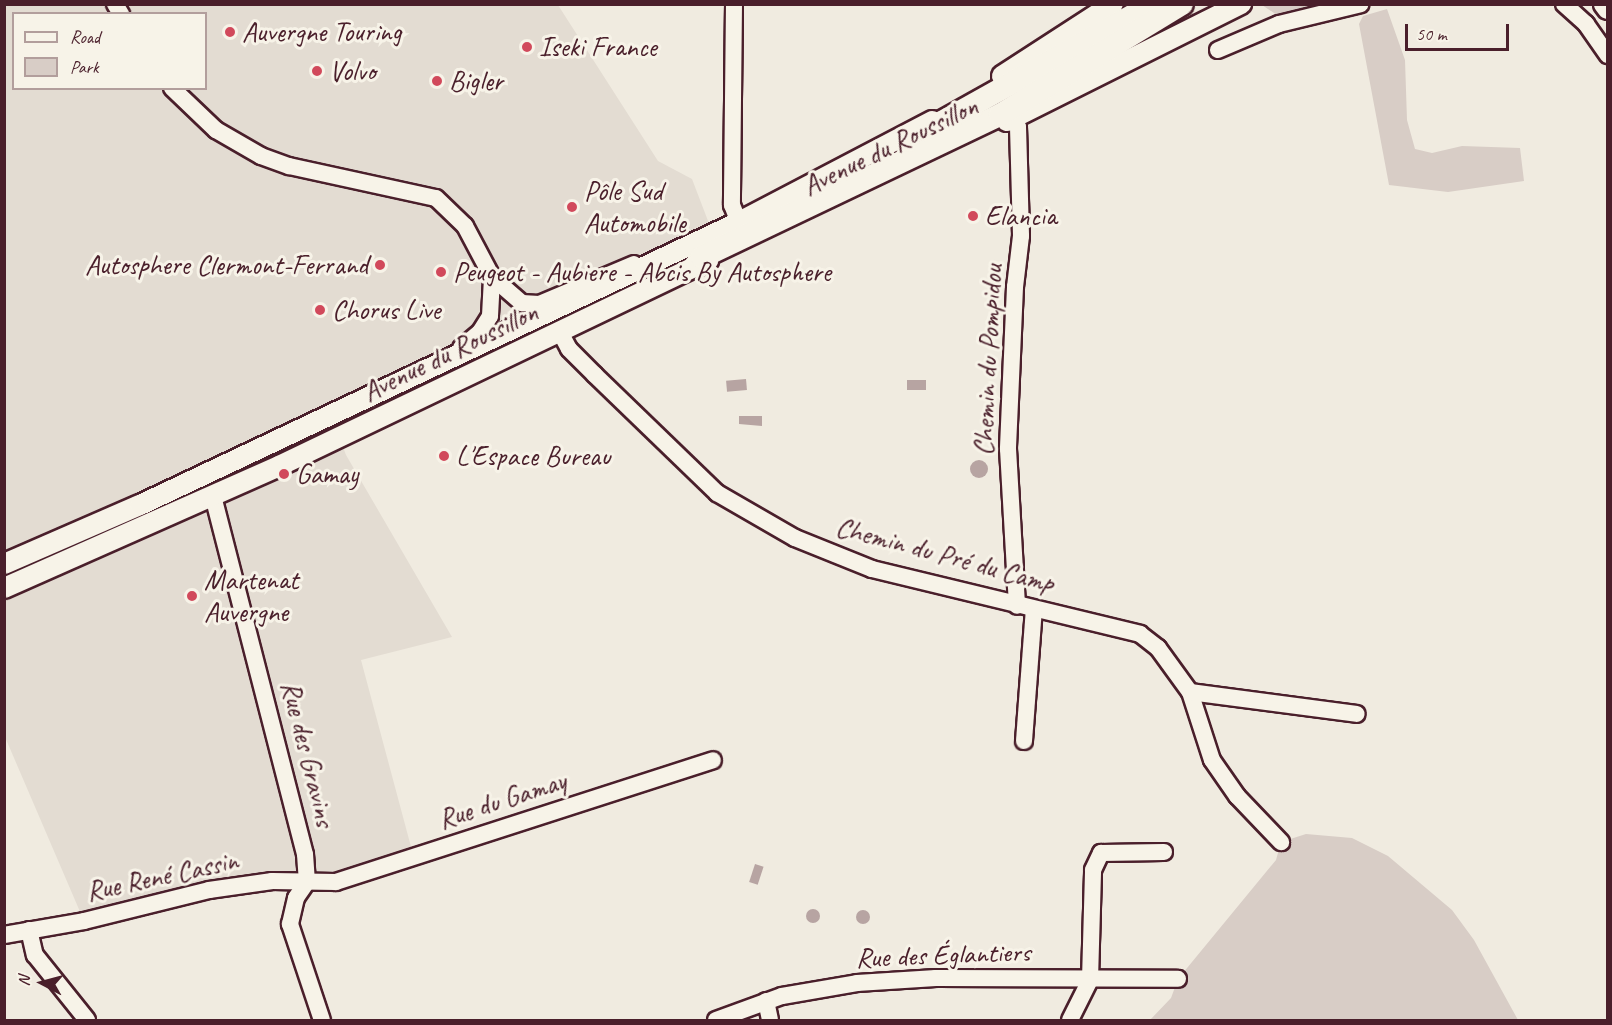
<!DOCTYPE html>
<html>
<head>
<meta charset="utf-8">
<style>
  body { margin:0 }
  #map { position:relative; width:1612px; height:1025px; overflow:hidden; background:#f0ebe0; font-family:Caveat,sans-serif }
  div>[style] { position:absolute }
  .built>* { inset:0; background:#e3dcd2 }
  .green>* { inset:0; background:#d8cdc6 }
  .water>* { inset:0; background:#b7a4a2; transform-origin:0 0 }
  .round { border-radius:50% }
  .roads { filter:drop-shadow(2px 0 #4a1f2b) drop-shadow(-2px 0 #4a1f2b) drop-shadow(0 2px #4a1f2b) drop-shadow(0 -2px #4a1f2b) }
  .minor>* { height:16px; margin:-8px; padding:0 8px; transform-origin:8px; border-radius:8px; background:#f7f3e8 }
  .major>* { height:20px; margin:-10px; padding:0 10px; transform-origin:10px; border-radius:10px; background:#f7f3e8 }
  .highway>* { height:22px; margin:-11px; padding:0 11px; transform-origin:11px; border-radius:11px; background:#f7f3e8 }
  .dots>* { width:16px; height:16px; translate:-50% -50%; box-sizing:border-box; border:3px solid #f7f3e8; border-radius:50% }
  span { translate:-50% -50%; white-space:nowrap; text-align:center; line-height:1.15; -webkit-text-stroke:6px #f7f3e8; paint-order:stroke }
  .poi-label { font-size:28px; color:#4a1f2b }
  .left { translate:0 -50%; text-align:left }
  .right { translate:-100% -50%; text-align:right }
  .street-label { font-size:28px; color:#4a1f2b }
  .frame { position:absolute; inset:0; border:6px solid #4a1f2b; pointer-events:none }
  .legend { position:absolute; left:12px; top:12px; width:195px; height:78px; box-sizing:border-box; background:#f7f3e8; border:2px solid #b29e9c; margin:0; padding:8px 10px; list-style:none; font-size:18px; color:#4a1f2b }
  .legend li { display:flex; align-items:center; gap:12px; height:30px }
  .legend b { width:30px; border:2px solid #b29e9c }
  .north { position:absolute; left:12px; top:953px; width:60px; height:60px; -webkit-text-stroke:4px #f7f3e8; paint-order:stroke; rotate:276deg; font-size:16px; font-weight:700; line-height:24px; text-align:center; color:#4a1f2b }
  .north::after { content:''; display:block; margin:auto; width:21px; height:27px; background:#4a1f2b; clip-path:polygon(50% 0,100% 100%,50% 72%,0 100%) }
  .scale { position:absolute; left:1405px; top:24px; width:104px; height:27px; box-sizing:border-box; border:3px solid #4a1f2b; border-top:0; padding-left:8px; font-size:18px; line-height:21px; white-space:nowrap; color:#4a1f2b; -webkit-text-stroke:4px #f7f3e8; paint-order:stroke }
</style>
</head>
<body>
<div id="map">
  <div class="built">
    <div style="clip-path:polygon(evenodd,4px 5px,558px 5px,658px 161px,692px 179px,718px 247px,522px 336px,336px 428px,346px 455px,452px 637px,361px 660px,414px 858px,336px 882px,272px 881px,84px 921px,5px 737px,4px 5px,14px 14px,206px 14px,206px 88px,14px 88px,14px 14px)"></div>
  </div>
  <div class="green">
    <div style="clip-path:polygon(1262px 5px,1331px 5px,1280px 17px)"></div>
    <div style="clip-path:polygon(1387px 9px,1405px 60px,1407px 120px,1415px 149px,1432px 153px,1462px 146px,1520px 148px,1524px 181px,1448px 192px,1389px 185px,1359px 24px,1363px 16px)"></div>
    <div style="clip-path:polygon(1306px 834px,1352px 838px,1388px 856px,1452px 910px,1474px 940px,1518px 1020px,1150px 1020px,1171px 998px,1178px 979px,1276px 860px,1281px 842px)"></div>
  </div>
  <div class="water">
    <div style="left:746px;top:379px;width:11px;height:20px;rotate:85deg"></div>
    <div style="left:907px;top:380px;width:19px;height:10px"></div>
    <div style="clip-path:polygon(739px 416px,762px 416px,762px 426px,739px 424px)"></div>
    <div class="round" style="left:970px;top:460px;width:18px;height:18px"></div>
    <div style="left:755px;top:864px;width:9px;height:19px;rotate:18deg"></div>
    <div class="round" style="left:806px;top:909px;width:14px;height:14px"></div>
    <div class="round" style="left:856px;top:910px;width:14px;height:14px"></div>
  </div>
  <div class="roads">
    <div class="minor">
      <div style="left:115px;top:4px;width:12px;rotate:59deg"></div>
      <div style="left:734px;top:4px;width:201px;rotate:90.6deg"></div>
      <div style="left:732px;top:205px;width:18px;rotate:68deg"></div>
      <div style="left:1564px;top:4px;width:30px;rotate:42deg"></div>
      <div style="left:1586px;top:24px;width:38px;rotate:55deg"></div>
      <div style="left:1218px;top:50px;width:66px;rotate:-23.1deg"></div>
      <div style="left:1279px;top:24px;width:84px;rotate:-13.7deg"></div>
      <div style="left:172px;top:88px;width:61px;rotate:43.7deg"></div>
      <div style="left:216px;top:130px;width:52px;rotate:30deg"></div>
      <div style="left:261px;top:156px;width:30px;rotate:20deg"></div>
      <div style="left:289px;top:166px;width:150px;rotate:12.3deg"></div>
      <div style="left:436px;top:198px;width:40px;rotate:44deg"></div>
      <div style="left:465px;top:226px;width:58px;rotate:62.1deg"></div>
      <div style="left:492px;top:277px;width:40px;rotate:41deg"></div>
      <div style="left:522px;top:303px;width:17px;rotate:3deg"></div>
      <div style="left:539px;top:304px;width:103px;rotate:-22.8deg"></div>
      <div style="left:1014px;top:118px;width:10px;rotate:66deg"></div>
      <div style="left:1018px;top:127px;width:109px;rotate:88.4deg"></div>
      <div style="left:1021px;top:236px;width:51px;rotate:96.7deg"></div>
      <div style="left:1015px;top:287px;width:162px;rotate:92.5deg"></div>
      <div style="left:1008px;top:449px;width:157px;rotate:86.7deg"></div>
      <div style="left:560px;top:332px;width:19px;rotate:62deg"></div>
      <div style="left:569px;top:349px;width:37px;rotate:45deg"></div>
      <div style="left:595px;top:375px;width:170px;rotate:44deg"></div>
      <div style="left:717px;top:493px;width:90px;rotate:30deg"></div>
      <div style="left:795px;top:538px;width:83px;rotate:21.9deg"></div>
      <div style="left:872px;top:569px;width:276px;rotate:13.6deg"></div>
      <div style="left:1140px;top:634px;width:23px;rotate:38deg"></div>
      <div style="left:1158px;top:648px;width:54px;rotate:54deg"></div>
      <div style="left:1190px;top:692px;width:71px;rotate:72.1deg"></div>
      <div style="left:1212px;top:760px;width:44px;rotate:55.2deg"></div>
      <div style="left:1237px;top:796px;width:64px;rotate:46.3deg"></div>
      <div style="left:461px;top:348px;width:25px;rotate:-40deg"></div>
      <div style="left:480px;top:332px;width:19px;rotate:-58deg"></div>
      <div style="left:490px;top:316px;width:39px;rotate:-87deg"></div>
      <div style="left:213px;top:496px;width:370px;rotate:75.6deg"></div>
      <div style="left:305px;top:854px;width:28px;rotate:86deg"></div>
      <div style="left:307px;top:882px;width:19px;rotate:125deg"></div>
      <div style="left:296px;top:898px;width:27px;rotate:103deg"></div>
      <div style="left:290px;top:924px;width:101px;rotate:71.6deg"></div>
      <div style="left:1190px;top:692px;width:168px;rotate:7.5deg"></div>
      <div style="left:1024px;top:741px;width:132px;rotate:-85.7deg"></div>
      <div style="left:29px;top:930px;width:26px;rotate:77deg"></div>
      <div style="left:35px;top:955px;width:83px;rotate:51.3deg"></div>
      <div style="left:4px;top:935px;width:81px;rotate:-9.9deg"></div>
      <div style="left:84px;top:921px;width:129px;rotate:-13.9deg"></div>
      <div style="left:209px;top:890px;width:64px;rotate:-8.1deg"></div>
      <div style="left:272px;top:881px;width:64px;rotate:0.9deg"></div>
      <div style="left:336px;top:882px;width:396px;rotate:-17.9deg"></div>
      <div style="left:766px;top:1001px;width:19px;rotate:78deg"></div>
      <div style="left:716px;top:1020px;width:70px;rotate:-20deg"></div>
      <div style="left:782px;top:996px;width:76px;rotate:-9.8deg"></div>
      <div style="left:857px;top:983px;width:79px;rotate:-3.6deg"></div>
      <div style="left:936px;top:978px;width:242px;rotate:0.2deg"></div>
      <div style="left:1070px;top:1020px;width:45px;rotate:-63.4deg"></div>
      <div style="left:1090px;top:980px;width:110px;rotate:-88.4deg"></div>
      <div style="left:1093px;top:870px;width:19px;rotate:-65deg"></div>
      <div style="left:1101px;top:853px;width:63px;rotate:-0.9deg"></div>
    </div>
    <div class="major">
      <div style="left:1002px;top:76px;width:132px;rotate:-33deg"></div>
      <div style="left:1007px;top:121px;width:262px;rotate:-26.6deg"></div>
      <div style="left:4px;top:564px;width:148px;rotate:-23.5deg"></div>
      <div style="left:140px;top:505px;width:662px;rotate:-25.29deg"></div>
      <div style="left:739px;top:222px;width:218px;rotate:-27.6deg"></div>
      <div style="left:4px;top:588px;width:301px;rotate:-23.9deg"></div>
      <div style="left:279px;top:466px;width:476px;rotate:-25.6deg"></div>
    </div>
    <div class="highway">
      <div style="left:1605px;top:4px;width:5px;rotate:53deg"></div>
      <div style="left:919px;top:130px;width:24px;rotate:-19deg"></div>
      <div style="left:942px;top:122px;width:242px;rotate:-29.2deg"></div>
      <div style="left:695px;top:266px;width:11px;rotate:-52deg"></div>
      <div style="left:702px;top:257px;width:330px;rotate:-25.5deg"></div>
      <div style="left:1000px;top:115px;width:213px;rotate:-31.4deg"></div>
    </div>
  </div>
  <div class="dots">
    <div style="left:230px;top:32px;background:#d1495b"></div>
    <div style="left:527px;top:47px;background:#d1495b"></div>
    <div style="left:317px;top:71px;background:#d1495b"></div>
    <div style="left:437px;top:81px;background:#d1495b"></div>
    <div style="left:572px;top:207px;background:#d1495b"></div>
    <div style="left:973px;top:216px;background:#d1495b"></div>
    <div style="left:380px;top:265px;background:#d1495b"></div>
    <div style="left:441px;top:272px;background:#d1495b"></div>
    <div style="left:320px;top:310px;background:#d1495b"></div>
    <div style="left:444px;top:456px;background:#d1495b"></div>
    <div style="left:284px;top:474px;background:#d1495b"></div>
    <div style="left:192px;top:596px;background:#d1495b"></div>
  </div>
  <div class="poi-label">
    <span class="left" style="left:242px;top:32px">Auvergne Touring</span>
    <span class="left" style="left:539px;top:47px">Iseki France</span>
    <span class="left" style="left:329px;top:71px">Volvo</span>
    <span class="left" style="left:449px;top:81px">Bigler</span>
    <span class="left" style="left:584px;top:207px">Pôle Sud<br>Automobile</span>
    <span class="left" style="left:985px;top:216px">Elancia</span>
    <span class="right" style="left:368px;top:265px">Autosphere Clermont-Ferrand</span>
    <span class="left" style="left:453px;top:272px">Peugeot - Aubiere - Abcis By Autosphere</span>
    <span class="left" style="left:332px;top:310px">Chorus Live</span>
    <span class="left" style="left:456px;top:456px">L'Espace Bureau</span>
    <span class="left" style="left:296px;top:474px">Gamay</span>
    <span class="left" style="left:204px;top:596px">Martenat<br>Auvergne</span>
  </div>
  <div class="street-label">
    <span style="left:890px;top:146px;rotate:-26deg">Avenue du Roussillon</span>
    <span style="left:450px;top:352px;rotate:-26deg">Avenue du Roussillon</span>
    <span style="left:988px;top:360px;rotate:-87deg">Chemin du Pompidou</span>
    <span style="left:945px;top:555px;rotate:15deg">Chemin du Pré du Camp</span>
    <span style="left:308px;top:754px;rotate:76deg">Rue des Gravins</span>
    <span style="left:502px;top:800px;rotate:-18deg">Rue du Gamay</span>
    <span style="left:162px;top:876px;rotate:-12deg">Rue René Cassin</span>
    <span style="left:943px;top:955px;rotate:-2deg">Rue des Églantiers</span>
  </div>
  <div class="frame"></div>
  <ul class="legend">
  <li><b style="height:8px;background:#f7f3e8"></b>Road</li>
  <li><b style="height:16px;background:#d8cdc6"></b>Park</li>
  </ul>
  <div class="north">N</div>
  <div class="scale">50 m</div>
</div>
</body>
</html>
